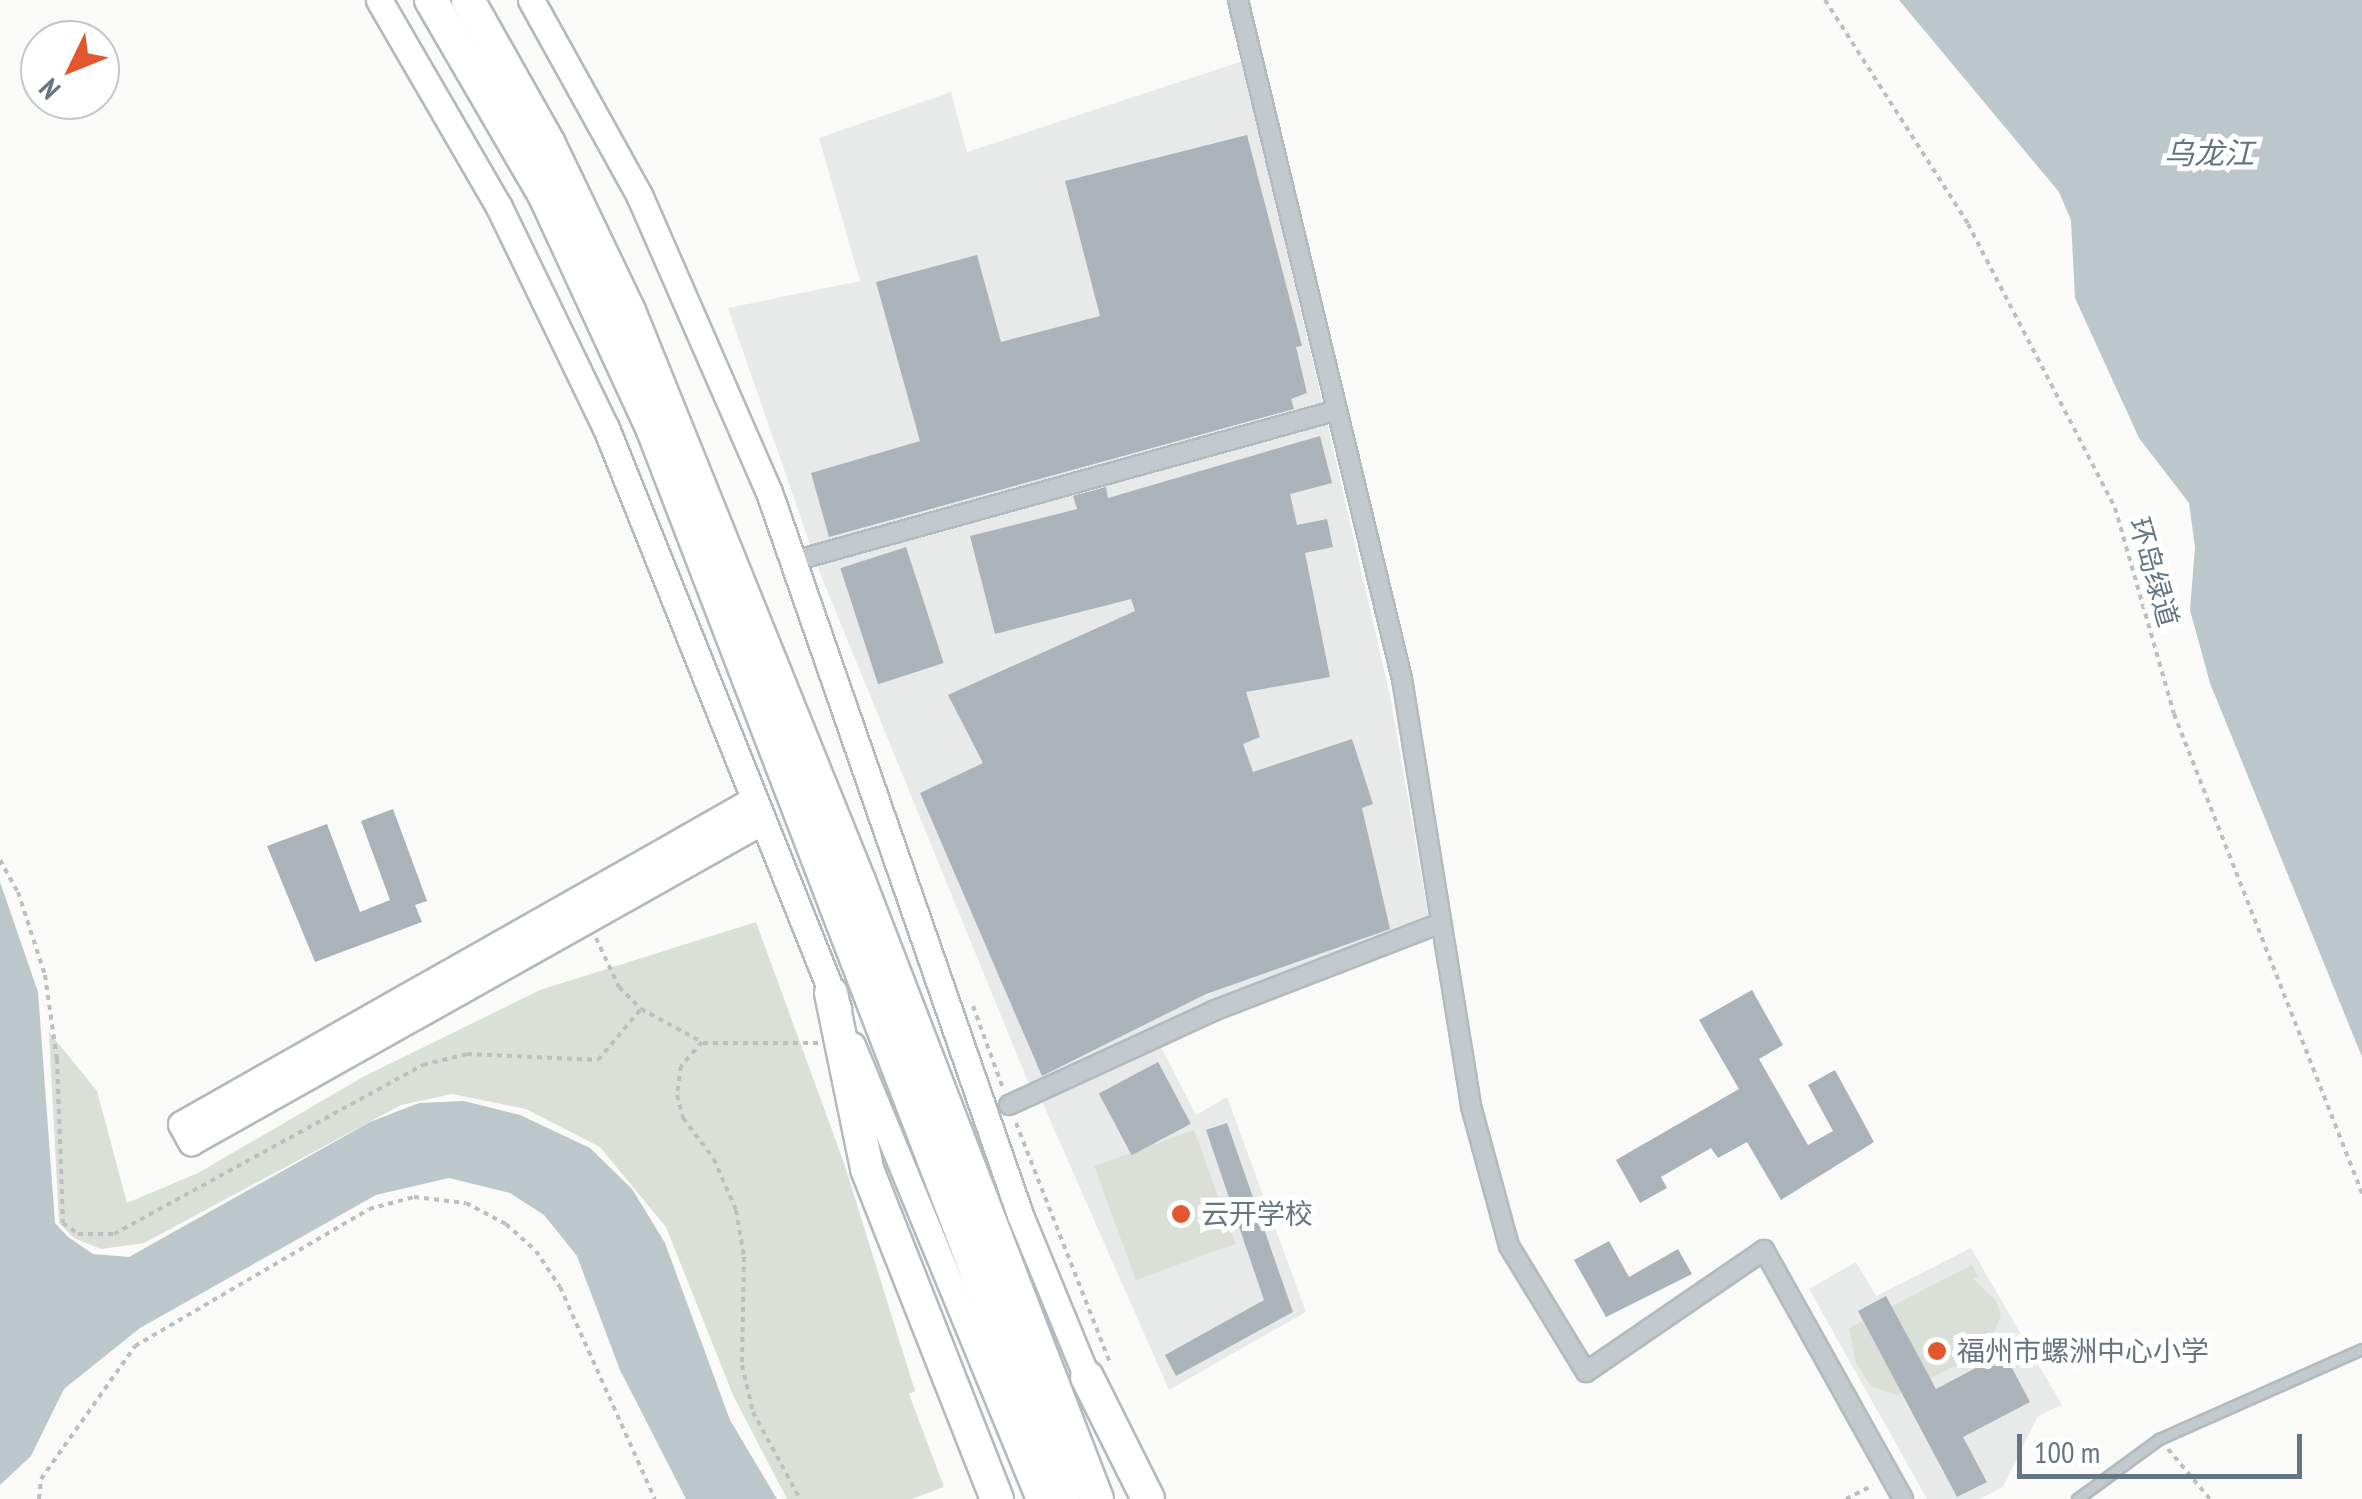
<!DOCTYPE html>
<html>
<head>
<meta charset="utf-8">
<style>
  body { margin:0 }
  #map { position:relative; width:2362px; height:1499px; overflow:hidden; background:#fafaf8; font-family:"PT Sans Narrow","Noto Sans SC",sans-serif }
  div>[style] { position:absolute }
  .built>* { inset:0; background:#e8e9e9 }
  .green>* { inset:0; background:#dadfd7; transform-origin:0 0 }
  .water>* { inset:0; background:#bbc7cb }
  .building>* { inset:0; background:#aab3b9; transform-origin:0 0 }
  .path>* { height:4px; margin-top:-2px; transform-origin:0; background:repeating-linear-gradient(90deg,#bbbfc2 0 5px,transparent 0 10px) }
  .roads { filter:drop-shadow(2px 0 #b3babf) drop-shadow(-2px 0 #b3babf) drop-shadow(0 2px #b3babf) drop-shadow(0 -2px #b3babf) }
  .lane>* { height:9px; margin:-4.5px; padding:0 4.5px; transform-origin:4.5px; border-radius:4.5px; background:#c3c8cc }
  .street>* { height:18px; margin:-9px; padding:0 9px; transform-origin:9px; border-radius:9px; background:#c3c8cc }
  .secondary>* { height:25px; margin:-12.5px; padding:0 12.5px; transform-origin:12.5px; border-radius:12.5px; background:#fff }
  .highway>* { height:32px; margin:-16px; padding:0 16px; transform-origin:16px; border-radius:16px; background:#fff }
  .dots>* { width:28px; height:28px; translate:-50% -50%; box-sizing:border-box; border:5px solid #fff; border-radius:50% }
  span { translate:-50% -50%; white-space:nowrap; text-align:center; line-height:1.15; -webkit-text-stroke:10px #fff; paint-order:stroke }
  .street-label { font-size:28px; color:#657683 }
  .poi-label { font-size:28px; color:#657683 }
  .left { translate:0 -50%; text-align:left }
  .water-label { font-size:30px; color:#60757c; font-style:italic }
  .north { position:absolute; left:20px; top:20px; width:100px; height:100px; box-sizing:border-box; background:#fff; border:2px solid #c1c8cd; border-radius:50%; rotate:227deg; font-size:28px; font-weight:700; line-height:40px; text-align:center; color:#657683 }
  .north::after { content:''; display:block; margin:auto; width:35px; height:45px; background:#e4572e; clip-path:polygon(50% 0,100% 100%,50% 72%,0 100%) }
  .scale { position:absolute; left:2017px; top:1434px; width:285px; height:45px; box-sizing:border-box; border:5px solid #657683; border-top:0; padding-left:12px; font-size:30px; line-height:35px; white-space:nowrap; color:#657683; -webkit-text-stroke:8px #fff; paint-order:stroke }
</style>
</head>
<body>
<div id="map">
  <div class="built">
    <div style="clip-path:polygon(1243px 61px,1390px 695px,1429px 920px,1031px 1089px,820px 573px,728px 308px,860px 281px,819px 138px,951px 92px,967px 152px)"></div>
    <div style="clip-path:polygon(1160px 1045px,1196px 1115px,1227px 1097px,1306px 1312px,1169px 1390px,1039px 1095px)"></div>
    <div style="clip-path:polygon(1971px 1248px,2062px 1405px,2038px 1416px,2003px 1487px,1979px 1499px,1927px 1499px,1809px 1289px,1856px 1262px,1876px 1296px)"></div>
  </div>
  <div class="green">
    <div style="clip-path:polygon(756px 922px,844px 1163px,915px 1391px,909px 1394px,944px 1487px,912px 1499px,787px 1499px,733px 1395px,666px 1227px,600px 1147px,526px 1109px,452px 1094px,401px 1105px,144px 1243px,101px 1249px,74px 1238px,59px 1223px,49px 1032px,97px 1091px,127px 1203px,198px 1173px,363px 1077px,540px 990px)"></div>
    <div style="left:1194px;top:1130px;width:121px;height:106px;rotate:70deg"></div>
    <div style="clip-path:polygon(1972px 1265px,1978px 1276px,1973px 1279px,1996px 1300px,2001px 1315px,1987px 1350px,1897px 1395px,1871px 1386px,1856px 1363px,1849px 1328px)"></div>
  </div>
  <div class="water">
    <div style="clip-path:polygon(1899px 0,2362px 0,2362px 1057px,2210px 683px,2190px 610px,2195px 547px,2189px 503px,2139px 438px,2075px 298px,2071px 220px,2059px 192px)"></div>
    <div style="clip-path:polygon(0 882px,38px 992px,55px 1223px,68px 1237px,93px 1254px,129px 1257px,370px 1122px,419px 1103px,464px 1101px,520px 1115px,590px 1148px,632px 1189px,665px 1243px,730px 1420px,777px 1499px,686px 1499px,620px 1370px,577px 1256px,544px 1215px,510px 1193px,449px 1178px,376px 1195px,140px 1328px,64px 1389px,31px 1456px,0 1485px)"></div>
  </div>
  <div class="building">
    <div style="clip-path:polygon(1247px 135px,1302px 346px,1296px 347px,1307px 393px,1291px 399px,1294px 409px,829px 537px,811px 473px,920px 441px,876px 282px,977px 255px,1001px 342px,1100px 316px,1065px 181px)"></div>
    <div style="clip-path:polygon(1320px 436px,1332px 483px,1290px 494px,1297px 525px,1327px 519px,1333px 547px,1305px 553px,1330px 677px,1246px 692px,1260px 737px,1243px 744px,1253px 772px,1352px 739px,1373px 804px,1362px 808px,1390px 929px,1206px 994px,1042px 1076px,920px 793px,983px 763px,948px 695px,1135px 611px,1131px 599px,995px 634px,970px 536px,1077px 509px,1073px 496px,1106px 487px,1108px 498px)"></div>
    <div style="left:906px;top:547px;width:122px;height:69px;rotate:72deg"></div>
    <div style="clip-path:polygon(393px 809px,427px 901px,415px 905px,422px 922px,315px 962px,267px 846px,327px 824px,360px 912px,390px 900px,361px 821px)"></div>
    <div style="clip-path:polygon(1752px 990px,1783px 1045px,1759px 1059px,1808px 1145px,1833px 1131px,1808px 1085px,1835px 1070px,1874px 1142px,1781px 1200px,1747px 1142px,1718px 1158px,1711px 1148px,1661px 1177px,1667px 1188px,1640px 1203px,1616px 1160px,1739px 1089px,1699px 1020px)"></div>
    <div style="left:1158px;top:1062px;width:70px;height:67px;rotate:62deg"></div>
    <div style="clip-path:polygon(1227px 1123px,1293px 1312px,1176px 1376px,1165px 1355px,1264px 1300px,1206px 1130px)"></div>
    <div style="clip-path:polygon(1609px 1241px,1629px 1277px,1678px 1249px,1692px 1274px,1606px 1317px,1574px 1260px)"></div>
    <div style="clip-path:polygon(1886px 1296px,1936px 1389px,2004px 1353px,2030px 1402px,1963px 1437px,1987px 1482px,1957px 1497px,1858px 1311px)"></div>
  </div>
  <div class="path">
    <div style="left:1825px;top:0;width:266px;rotate:57.4deg"></div>
    <div style="left:1968px;top:224px;width:320px;rotate:62.6deg"></div>
    <div style="left:2115px;top:508px;width:214px;rotate:74deg"></div>
    <div style="left:2174px;top:714px;width:515px;rotate:68.57deg"></div>
    <div style="left:0;top:860px;width:37px;rotate:61deg"></div>
    <div style="left:18px;top:892px;width:87px;rotate:72deg"></div>
    <div style="left:45px;top:975px;width:85px;rotate:81.9deg"></div>
    <div style="left:57px;top:1059px;width:164px;rotate:87.9deg"></div>
    <div style="left:63px;top:1223px;width:19px;rotate:36deg"></div>
    <div style="left:78px;top:1234px;width:36px"></div>
    <div style="left:114px;top:1234px;width:352px;rotate:-28.7deg"></div>
    <div style="left:423px;top:1065px;width:45px;rotate:-14deg"></div>
    <div style="left:467px;top:1054px;width:131px;rotate:2.6deg"></div>
    <div style="left:598px;top:1060px;width:67px;rotate:-49.9deg"></div>
    <div style="left:641px;top:1009px;width:69px;rotate:28.4deg"></div>
    <div style="left:702px;top:1042px;width:32px;rotate:131deg"></div>
    <div style="left:681px;top:1066px;width:29px;rotate:98deg"></div>
    <div style="left:677px;top:1095px;width:24px;rotate:75deg"></div>
    <div style="left:683px;top:1118px;width:51px;rotate:52.9deg"></div>
    <div style="left:714px;top:1159px;width:56px;rotate:66.7deg"></div>
    <div style="left:736px;top:1210px;width:48px;rotate:80.3deg"></div>
    <div style="left:744px;top:1257px;width:108px;rotate:91.1deg"></div>
    <div style="left:742px;top:1365px;width:48px;rotate:76.8deg"></div>
    <div style="left:753px;top:1412px;width:99px;rotate:61.6deg"></div>
    <div style="left:596px;top:938px;width:54px;rotate:64.9deg"></div>
    <div style="left:619px;top:987px;width:31px;rotate:45deg"></div>
    <div style="left:973px;top:1006px;width:90px;rotate:70deg"></div>
    <div style="left:703px;top:1043px;width:115px"></div>
    <div style="left:1016px;top:1123px;width:260px;rotate:68.6deg"></div>
    <div style="left:2168px;top:1449px;width:65px;rotate:50deg"></div>
    <div style="left:39px;top:1499px;width:20px;rotate:-84deg"></div>
    <div style="left:41px;top:1479px;width:163px;rotate:-54.7deg"></div>
    <div style="left:135px;top:1346px;width:271px;rotate:-30.3deg"></div>
    <div style="left:369px;top:1209px;width:47px;rotate:-14.9deg"></div>
    <div style="left:414px;top:1197px;width:52px;rotate:6.6deg"></div>
    <div style="left:466px;top:1203px;width:45px;rotate:27.7deg"></div>
    <div style="left:506px;top:1224px;width:40px;rotate:42deg"></div>
    <div style="left:536px;top:1251px;width:43px;rotate:56.3deg"></div>
    <div style="left:560px;top:1287px;width:232px;rotate:65.9deg"></div>
    <div style="left:1846px;top:1499px;width:30px;rotate:-27deg"></div>
  </div>
  <div class="roads">
    <div class="lane">
      <div style="left:2077px;top:1499px;width:102px;rotate:-36.2deg"></div>
      <div style="left:2159px;top:1439px;width:222px;rotate:-23.9deg"></div>
    </div>
    <div class="street">
      <div style="left:1238px;top:0;width:699px;rotate:76.42deg"></div>
      <div style="left:1402px;top:679px;width:433px;rotate:80.8deg"></div>
      <div style="left:1471px;top:1106px;width:145px;rotate:74.8deg"></div>
      <div style="left:1509px;top:1246px;width:148px;rotate:58.6deg"></div>
      <div style="left:1586px;top:1372px;width:216px;rotate:-34.4deg"></div>
      <div style="left:1764px;top:1250px;width:285px;rotate:60.8deg"></div>
      <div style="left:790px;top:562px;width:565px;rotate:-15.51deg"></div>
      <div style="left:1009px;top:1105px;width:225px;rotate:-24.7deg"></div>
      <div style="left:1213px;top:1011px;width:244px;rotate:-21.1deg"></div>
    </div>
    <div class="secondary">
      <div style="left:379px;top:0;width:239px;rotate:59.9deg"></div>
      <div style="left:499px;top:207px;width:246px;rotate:64.2deg"></div>
      <div style="left:606px;top:428px;width:625px;rotate:68.2deg"></div>
      <div style="left:531px;top:0;width:225px;rotate:61deg"></div>
      <div style="left:640px;top:197px;width:322px;rotate:66.4deg"></div>
      <div style="left:769px;top:492px;width:765px;rotate:70.85deg"></div>
      <div style="left:1020px;top:1215px;width:191px;rotate:67.6deg"></div>
      <div style="left:753px;top:800px;width:657px;rotate:150.47deg"></div>
      <div style="left:181px;top:1124px;width:21px;rotate:61deg"></div>
      <div style="left:191px;top:1142px;width:654px;rotate:-29.31deg"></div>
      <div style="left:852px;top:1045px;width:491px;rotate:67.6deg"></div>
    </div>
    <div class="highway">
      <div style="left:431px;top:0;width:227px;rotate:59.8deg"></div>
      <div style="left:545px;top:196px;width:258px;rotate:65.2deg"></div>
      <div style="left:653px;top:430px;width:1145px;rotate:68.97deg"></div>
      <div style="left:468px;top:0;width:163px;rotate:60.6deg"></div>
      <div style="left:548px;top:142px;width:187px;rotate:64.4deg"></div>
      <div style="left:629px;top:311px;width:615px;rotate:68.03deg"></div>
      <div style="left:859px;top:881px;width:662px;rotate:68.94deg"></div>
      <div style="left:831px;top:993px;width:180px;rotate:78.4deg"></div>
      <div style="left:867px;top:1169px;width:355px;rotate:68.5deg"></div>
      <div style="left:1087px;top:1377px;width:136px;rotate:63.4deg"></div>
    </div>
  </div>
  <div class="dots">
    <div style="left:1181px;top:1214px;background:#e4572e"></div>
    <div style="left:1937px;top:1351px;background:#e4572e"></div>
  </div>
  <div class="street-label">
    <span style="left:2154px;top:572px;rotate:74deg">环岛绿道</span>
  </div>
  <div class="poi-label">
    <span class="left" style="left:1201px;top:1214px">云开学校</span>
    <span class="left" style="left:1957px;top:1351px">福州市螺洲中心小学</span>
  </div>
  <div class="water-label">
    <span style="left:2209px;top:153px">乌龙江</span>
  </div>
  <div class="north">N</div>
  <div class="scale">100 m</div>
</div>
</body>
</html>
